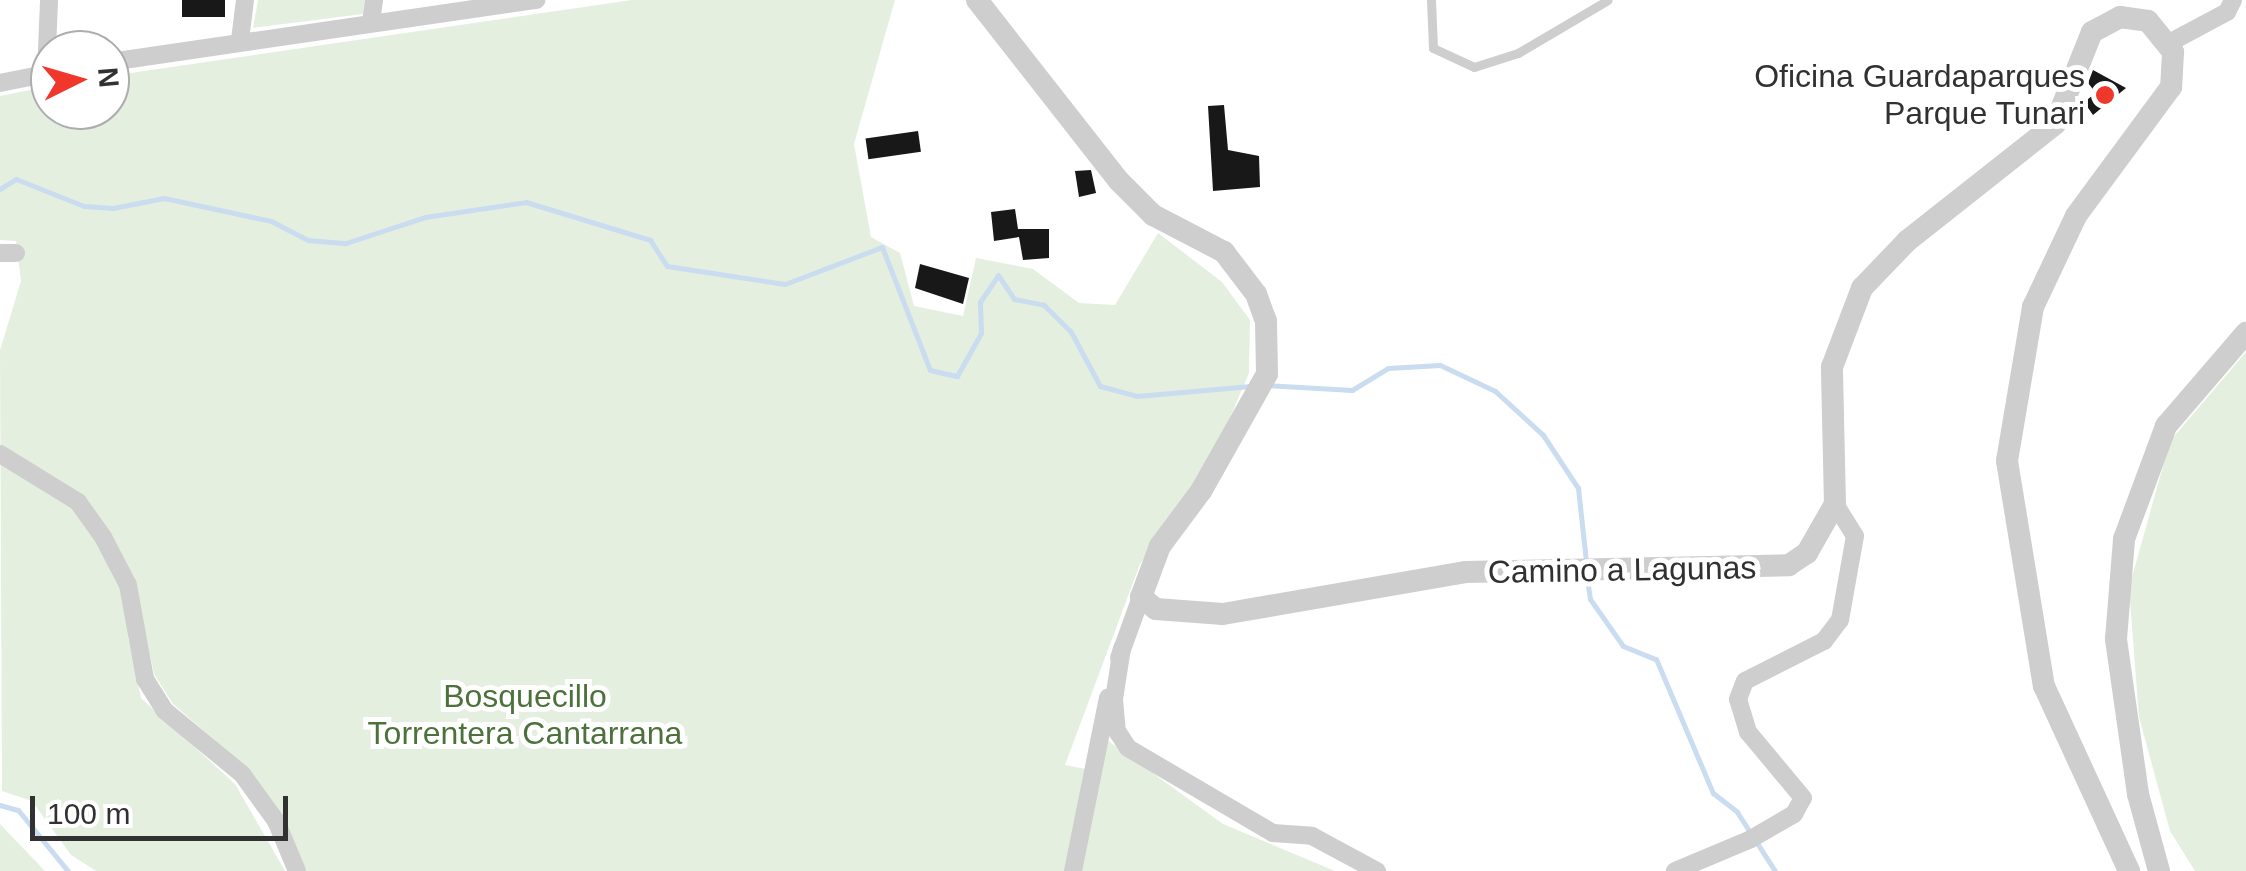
<!DOCTYPE html>
<html>
<head>
<meta charset="utf-8">
<style>
  body { margin:0 }
  #map { position:relative; width:2246px; height:871px; overflow:hidden; background:#fff; font-family:Arial,sans-serif }
  div>[style] { position:absolute }
  .green>* { inset:0; background:#e5efdf }
  .stream>* { height:5px; margin:-2.5px; padding:0 2.5px; transform-origin:2.5px; border-radius:2.5px; background:#cadcef }
  .building>* { inset:0; background:#181818; transform-origin:0 0 }
  .service>* { height:9px; margin:-4.5px; padding:0 4.5px; transform-origin:4.5px; border-radius:4.5px; background:#cecece }
  .minor>* { height:18px; margin:-9px; padding:0 9px; transform-origin:9px; border-radius:9px; background:#cecece }
  .tertiary>* { height:22px; margin:-11px; padding:0 11px; transform-origin:11px; border-radius:11px; background:#cecece }
  .dots>* { width:28px; height:28px; translate:-50% -50%; box-sizing:border-box; border:5px solid #fff; border-radius:50% }
  span { translate:-50% -50%; white-space:nowrap; text-align:center; line-height:1.15; -webkit-text-stroke:10px #fff; paint-order:stroke }
  .poi-label { font-size:32px; color:#313131 }
  .right { translate:-100% -50%; text-align:right }
  .street-label { font-size:32px; color:#313131 }
  .park-label { font-size:32px; color:#4d713b }
  .north { position:absolute; left:30px; top:30px; width:100px; height:100px; box-sizing:border-box; background:#fff; border:2px solid #adadad; border-radius:50%; rotate:85deg; font-size:28px; font-weight:700; line-height:40px; text-align:center; color:#313131 }
  .north::after { content:''; display:block; margin:auto; width:35px; height:45px; background:#f0372b; clip-path:polygon(50% 0,100% 100%,50% 72%,0 100%) }
  .scale { position:absolute; left:30px; top:796px; width:258px; height:45px; box-sizing:border-box; border:5px solid #313131; border-top:0; padding-left:12px; font-size:30px; line-height:35px; white-space:nowrap; color:#313131; -webkit-text-stroke:8px #fff; paint-order:stroke }
</style>
</head>
<body>
<div id="map">
  <div class="green">
    <div style="clip-path:polygon(258px 0,365px 0,363px 14px,253px 28px)"></div>
    <div style="clip-path:polygon(632px 0,895px 0,854px 144px,871px 237px,900px 253px,914px 306px,963px 316px,976px 258px,1033px 269px,1079px 303px,1115px 305px,1158px 233px,1222px 282px,1250px 320px,1249px 373px,1203px 481px,1140px 564px,1065px 765px,1101px 772px,1107px 740px,1223px 824px,1335px 871px,306px 871px,247px 768px,173px 704px,154px 674px,145px 630px,128px 637px,141px 698px,235px 784px,285px 871px,96px 871px,71px 855px,32px 801px,2px 791px,0 350px,21px 281px,16px 241px,0 240px,0 96px,50px 86px,50px 110px,110px 110px,110px 76px)"></div>
    <div style="clip-path:polygon(2246px 352px,2246px 871px,2195px 871px,2170px 831px,2139px 717px,2129px 588px,2170px 441px)"></div>
    <div style="clip-path:polygon(0 824px,45px 871px,0 871px)"></div>
  </div>
  <div class="stream">
    <div style="left:0;top:189px;width:19px;rotate:-32deg"></div>
    <div style="left:16px;top:179px;width:73px;rotate:21.7deg"></div>
    <div style="left:84px;top:206px;width:29px;rotate:4deg"></div>
    <div style="left:113px;top:208px;width:52px;rotate:-11.1deg"></div>
    <div style="left:164px;top:198px;width:109px;rotate:12.1deg"></div>
    <div style="left:271px;top:221px;width:42px;rotate:27.2deg"></div>
    <div style="left:308px;top:240px;width:38px;rotate:5deg"></div>
    <div style="left:346px;top:243px;width:83px;rotate:-18.2deg"></div>
    <div style="left:425px;top:217px;width:102px;rotate:-8.4deg"></div>
    <div style="left:526px;top:202px;width:130px;rotate:17deg"></div>
    <div style="left:650px;top:240px;width:31px;rotate:57deg"></div>
    <div style="left:667px;top:266px;width:119px;rotate:8.7deg"></div>
    <div style="left:785px;top:284px;width:104px;rotate:-20.9deg"></div>
    <div style="left:882px;top:247px;width:132px;rotate:68.7deg"></div>
    <div style="left:930px;top:370px;width:28px;rotate:13deg"></div>
    <div style="left:957px;top:376px;width:49px;rotate:-60.8deg"></div>
    <div style="left:981px;top:333px;width:31px;rotate:-92deg"></div>
    <div style="left:980px;top:302px;width:32px;rotate:-56deg"></div>
    <div style="left:998px;top:275px;width:29px;rotate:56deg"></div>
    <div style="left:1014px;top:299px;width:31px;rotate:11deg"></div>
    <div style="left:1044px;top:305px;width:38px;rotate:45deg"></div>
    <div style="left:1071px;top:332px;width:61px;rotate:61.8deg"></div>
    <div style="left:1100px;top:386px;width:38px;rotate:15deg"></div>
    <div style="left:1137px;top:396px;width:114px;rotate:-5deg"></div>
    <div style="left:1267px;top:385px;width:85px;rotate:3.4deg"></div>
    <div style="left:1352px;top:390px;width:42px;rotate:-31.4deg"></div>
    <div style="left:1388px;top:368px;width:52px;rotate:-3.3deg"></div>
    <div style="left:1440px;top:365px;width:61px;rotate:25.3deg"></div>
    <div style="left:1495px;top:391px;width:65px;rotate:42.5deg"></div>
    <div style="left:1543px;top:435px;width:64px;rotate:56.6deg"></div>
    <div style="left:1578px;top:488px;width:74px;rotate:83.8deg"></div>
    <div style="left:1587px;top:578px;width:21px;rotate:82deg"></div>
    <div style="left:1590px;top:599px;width:57px;rotate:54.9deg"></div>
    <div style="left:1623px;top:646px;width:35px;rotate:22deg"></div>
    <div style="left:1656px;top:659px;width:146px;rotate:67deg"></div>
    <div style="left:1713px;top:793px;width:31px;rotate:38deg"></div>
    <div style="left:1737px;top:812px;width:70px;rotate:57.2deg"></div>
    <div style="left:0;top:805px;width:19px;rotate:16deg"></div>
    <div style="left:18px;top:810px;width:79px;rotate:50.7deg"></div>
  </div>
  <div class="building">
    <div style="left:182px;top:0;width:43px;height:17px"></div>
    <div style="clip-path:polygon(2093px 70px,2126px 88px,2093px 115px,2084px 102px,2096px 93px,2088px 83px)"></div>
    <div style="clip-path:polygon(1224px 105px,1228px 150px,1259px 156px,1260px 187px,1213px 191px,1208px 106px)"></div>
    <div style="left:918px;top:131px;width:21px;height:53px;rotate:82deg"></div>
    <div style="clip-path:polygon(1091px 170px,1096px 193px,1079px 197px,1075px 171px)"></div>
    <div style="clip-path:polygon(1015px 209px,1018px 229px,1049px 229px,1049px 258px,1023px 260px,1019px 237px,994px 241px,991px 212px)"></div>
    <div style="clip-path:polygon(920px 264px,969px 278px,963px 304px,915px 288px)"></div>
  </div>
  <div class="service">
    <div style="left:1431px;top:0;width:48px;rotate:87.6deg"></div>
    <div style="left:1433px;top:48px;width:45px;rotate:24.9deg"></div>
    <div style="left:1474px;top:67px;width:46px;rotate:-17.7deg"></div>
    <div style="left:1518px;top:53px;width:104px;rotate:-30.5deg"></div>
  </div>
  <div class="minor">
    <div style="left:371px;top:22px;width:22px;rotate:-82deg"></div>
    <div style="left:240px;top:40px;width:40px;rotate:-82.9deg"></div>
    <div style="left:2169px;top:43px;width:66px;rotate:-28.1deg"></div>
    <div style="left:2227px;top:12px;width:13px;rotate:-63deg"></div>
    <div style="left:110px;top:62px;width:431px;rotate:-8.3deg"></div>
    <div style="left:46px;top:73px;width:73px;rotate:-87.6deg"></div>
    <div style="left:0;top:83px;width:51px;rotate:-11.3deg"></div>
    <div style="left:0;top:253px;width:16px"></div>
    <div style="left:0;top:454px;width:92px;rotate:31.6deg"></div>
    <div style="left:78px;top:502px;width:43px;rotate:54.5deg"></div>
    <div style="left:103px;top:537px;width:54px;rotate:62.5deg"></div>
    <div style="left:128px;top:585px;width:96px;rotate:79.7deg"></div>
    <div style="left:145px;top:679px;width:36px;rotate:58deg"></div>
    <div style="left:164px;top:710px;width:101px;rotate:39.4deg"></div>
    <div style="left:242px;top:774px;width:58px;rotate:54.1deg"></div>
    <div style="left:276px;top:821px;width:54px;rotate:67.2deg"></div>
    <div style="left:1122px;top:648px;width:52px;rotate:98.9deg"></div>
    <div style="left:1114px;top:699px;width:32px;rotate:85deg"></div>
    <div style="left:1117px;top:731px;width:20px;rotate:57deg"></div>
    <div style="left:1128px;top:748px;width:168px;rotate:30.4deg"></div>
    <div style="left:1273px;top:833px;width:39px;rotate:4deg"></div>
    <div style="left:1312px;top:836px;width:74px;rotate:28.3deg"></div>
    <div style="left:1119px;top:658px;width:65px;rotate:-70.2deg"></div>
    <div style="left:1073px;top:871px;width:177px;rotate:-78.6deg"></div>
    <div style="left:1675px;top:871px;width:82px;rotate:-22.8deg"></div>
    <div style="left:1751px;top:839px;width:50px;rotate:-30.2deg"></div>
    <div style="left:1794px;top:814px;width:18px;rotate:-61deg"></div>
    <div style="left:1803px;top:798px;width:86px;rotate:-129.8deg"></div>
    <div style="left:1748px;top:732px;width:34px;rotate:-107deg"></div>
    <div style="left:1738px;top:699px;width:19px;rotate:-69deg"></div>
    <div style="left:1745px;top:681px;width:89px;rotate:-26.9deg"></div>
    <div style="left:1824px;top:641px;width:26px;rotate:-53deg"></div>
    <div style="left:1840px;top:620px;width:85px;rotate:-79.9deg"></div>
    <div style="left:1855px;top:536px;width:38px;rotate:-122deg"></div>
  </div>
  <div class="tertiary">
    <div style="left:977px;top:0;width:230px;rotate:51.9deg"></div>
    <div style="left:1119px;top:181px;width:48px;rotate:45deg"></div>
    <div style="left:1153px;top:215px;width:80px;rotate:27.5deg"></div>
    <div style="left:1224px;top:252px;width:53px;rotate:52.7deg"></div>
    <div style="left:1256px;top:294px;width:29px;rotate:70deg"></div>
    <div style="left:1266px;top:321px;width:53px;rotate:88.9deg"></div>
    <div style="left:1267px;top:374px;width:134px;rotate:119.4deg"></div>
    <div style="left:1201px;top:491px;width:69px;rotate:126.7deg"></div>
    <div style="left:1160px;top:546px;width:54px;rotate:110.4deg"></div>
    <div style="left:1141px;top:597px;width:19px;rotate:39deg"></div>
    <div style="left:1156px;top:609px;width:67px;rotate:4.3deg"></div>
    <div style="left:1223px;top:614px;width:247px;rotate:-9.8deg"></div>
    <div style="left:1466px;top:572px;width:323px;rotate:-1.2deg"></div>
    <div style="left:1789px;top:565px;width:22px;rotate:-34deg"></div>
    <div style="left:1807px;top:553px;width:56px;rotate:-60.3deg"></div>
    <div style="left:1835px;top:504px;width:137px;rotate:-91.3deg"></div>
    <div style="left:1832px;top:367px;width:85px;rotate:-69.2deg"></div>
    <div style="left:1862px;top:288px;width:65px;rotate:-46.2deg"></div>
    <div style="left:1907px;top:241px;width:189px;rotate:-38.3deg"></div>
    <div style="left:2055px;top:124px;width:99px;rotate:-68.1deg"></div>
    <div style="left:2092px;top:32px;width:32px;rotate:-28deg"></div>
    <div style="left:2120px;top:17px;width:28px;rotate:8deg"></div>
    <div style="left:2148px;top:21px;width:40px;rotate:51deg"></div>
    <div style="left:2173px;top:52px;width:35px;rotate:93deg"></div>
    <div style="left:2171px;top:87px;width:160px;rotate:126.4deg"></div>
    <div style="left:2076px;top:216px;width:101px;rotate:115.3deg"></div>
    <div style="left:2033px;top:307px;width:156px;rotate:99.6deg"></div>
    <div style="left:2007px;top:461px;width:228px;rotate:80.7deg"></div>
    <div style="left:2044px;top:686px;width:204px;rotate:65.3deg"></div>
    <div style="left:2159px;top:871px;width:80px;rotate:-105.3deg"></div>
    <div style="left:2138px;top:794px;width:157px;rotate:-98.1deg"></div>
    <div style="left:2116px;top:639px;width:100px;rotate:-85.4deg"></div>
    <div style="left:2124px;top:539px;width:121px;rotate:-69.6deg"></div>
    <div style="left:2166px;top:426px;width:123px;rotate:-49.3deg"></div>
  </div>
  <div class="dots">
    <div style="left:2105px;top:95px;background:#f0372b"></div>
  </div>
  <div class="poi-label">
    <span class="right" style="left:2085px;top:95px">Oficina Guardaparques<br>Parque Tunari</span>
  </div>
  <div class="street-label">
    <span style="left:1622px;top:570px;rotate:-1deg">Camino a Lagunas</span>
  </div>
  <div class="park-label">
    <span style="left:525px;top:715px">Bosquecillo<br>Torrentera Cantarrana</span>
  </div>
  <div class="north">N</div>
  <div class="scale">100 m</div>
</div>
</body>
</html>
